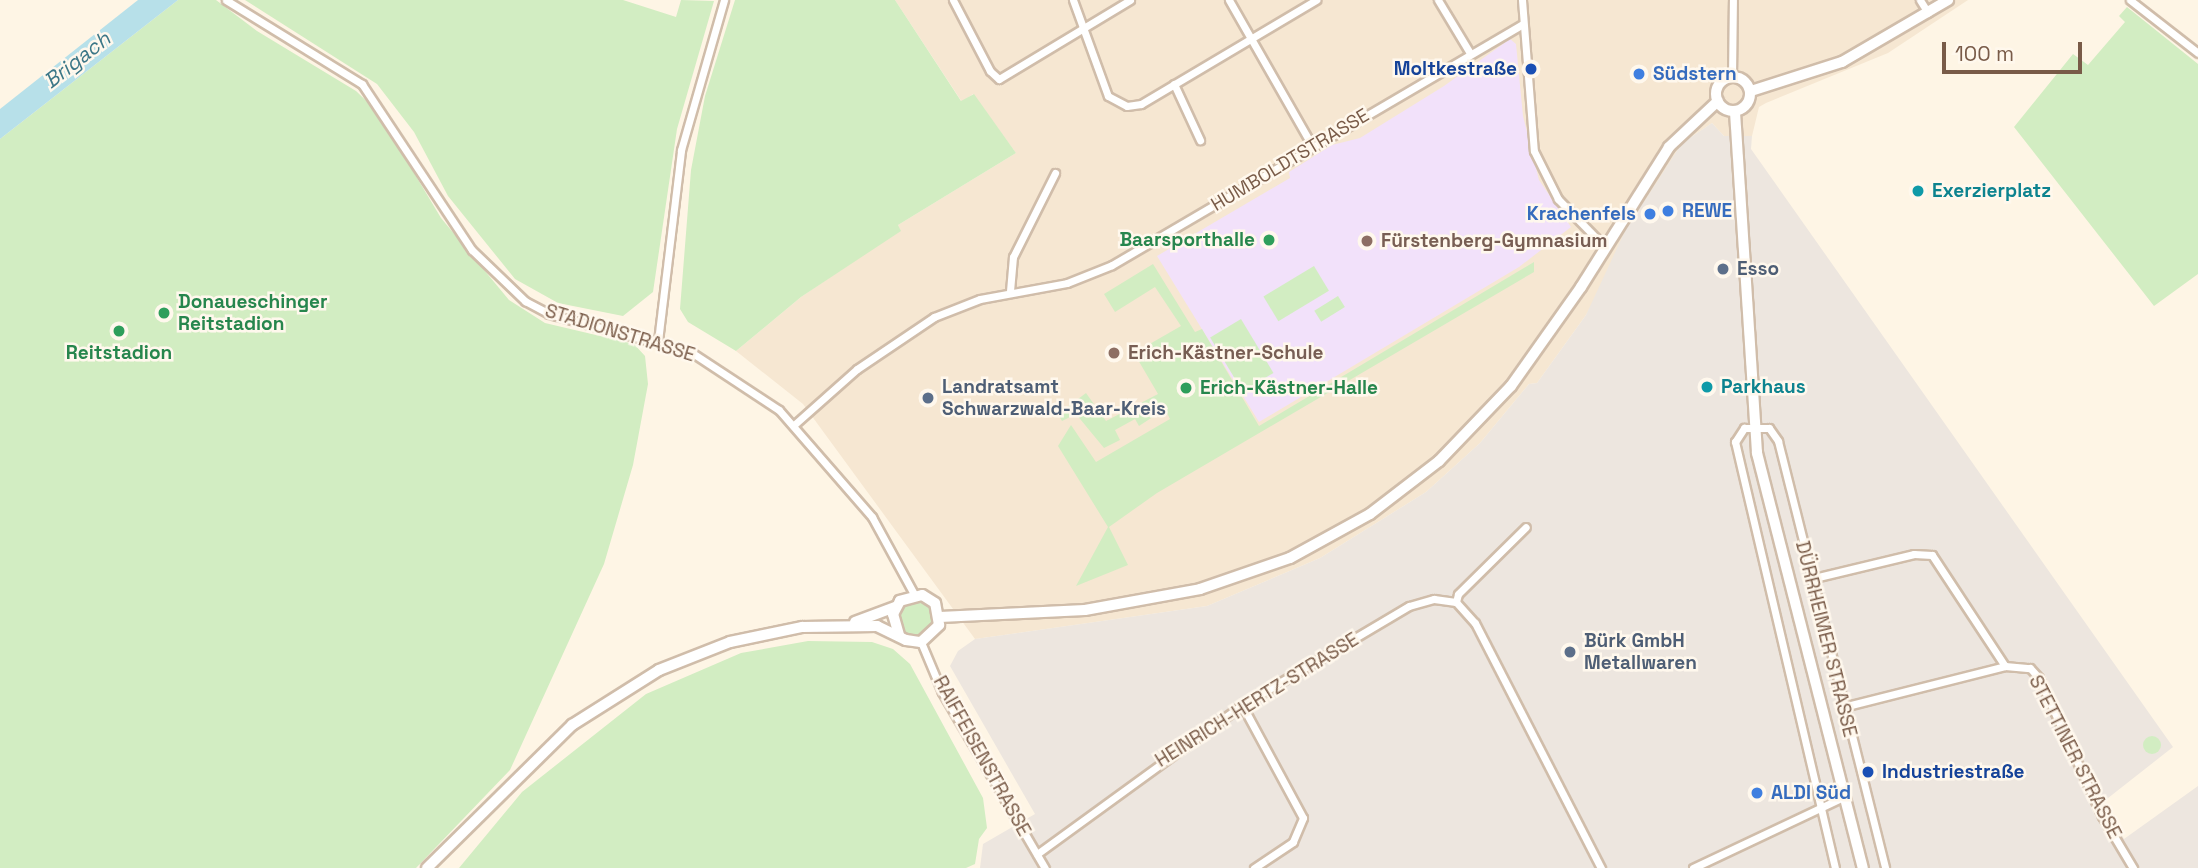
<!DOCTYPE html>
<html>
<head>
<meta charset="utf-8">
<style>
  body { margin:0 }
  #map { position:relative; width:2198px; height:868px; overflow:hidden; background:#fef5e5; font-family:"Space Grotesk",sans-serif }
  div>[style] { position:absolute }
  .residential>* { inset:0; background:#f6e7d2 }
  .industrial>* { inset:0; background:#ede6df }
  .education>* { inset:0; background:#f2e1fa }
  .green>* { inset:0; background:#d2edc2; transform-origin:0 0 }
  .round { border-radius:50% }
  .water>* { inset:0; background:#b7e0e9 }
  .roads { filter:drop-shadow(2px 0 #d0bdaa) drop-shadow(-2px 0 #d0bdaa) drop-shadow(0 2px #d0bdaa) drop-shadow(0 -2px #d0bdaa) }
  .minor>* { height:7px; margin:-3.5px; padding:0 3.5px; transform-origin:3.5px; border-radius:3.5px; background:#fff }
  .secondary>* { height:10px; margin:-5px; padding:0 5px; transform-origin:5px; border-radius:5px; background:#fff }
  .secondary>.ring { margin:-5px; padding:0; box-sizing:content-box; background:none; border:10px solid #fff; border-radius:50% }
  .dots>* { width:19px; height:19px; translate:-50% -50%; box-sizing:border-box; border:4px solid #fff8ed; border-radius:50% }
  span { translate:-50% -50%; white-space:nowrap; text-align:center; line-height:1.15; -webkit-text-stroke:5px #fff8ed; paint-order:stroke }
  .transit-label { font-size:19px; color:#164399; font-weight:700 }
  .right { translate:-100% -50%; text-align:right }
  .left { translate:0 -50%; text-align:left }
  .shop-label { font-size:19px; color:#366cbe; font-weight:700 }
  .street-label { font-size:19px; color:#795b48 }
  .culture-label { font-size:19px; color:#0d838f; font-weight:700 }
  .leisure-label { font-size:19px; color:#27864d; font-weight:700 }
  .education-label { font-size:19px; color:#785e54; font-weight:700 }
  .service-label { font-size:19px; color:#4e5e75; font-weight:700 }
  .water-label { font-size:21px; color:#3c7787; font-style:italic }
  .scale { position:absolute; left:1942px; top:42px; width:140px; height:32px; box-sizing:border-box; border:4px solid #795b48; border-top:0; padding-left:9px; font-size:21px; line-height:24px; white-space:nowrap; color:#795b48; -webkit-text-stroke:5px #fff8ed; paint-order:stroke }
</style>
</head>
<body>
<div id="map">
  <div class="residential">
    <div style="clip-path:polygon(895px 0,1968px 0,1888px 53px,1766px 103px,1759px 107px,1752px 136px,1724px 136px,1712px 123px,1682px 143px,1586px 315px,1537px 383px,1529px 384px,1480px 443px,1426px 492px,1320px 558px,1207px 606px,975px 639px,803px 404px,736px 351px,801px 297px,900px 230px,898px 225px,1016px 153px,973px 94px,962px 102px)"></div>
  </div>
  <div class="industrial">
    <div style="clip-path:polygon(1712px 123px,1724px 136px,1752px 136px,1751px 149px,2173px 747px,2103px 802px,2124px 839px,2198px 786px,2198px 868px,980px 868px,983px 844px,1035px 814px,950px 666px,958px 651px,975px 639px,1207px 606px,1320px 558px,1426px 492px,1480px 443px,1529px 384px,1537px 383px,1586px 315px,1625px 231px,1682px 143px)"></div>
  </div>
  <div class="education">
    <div style="clip-path:polygon(1510px 39px,1516px 44px,1523px 116px,1539px 180px,1571px 227px,1519px 267px,1259px 422px,1157px 256px,1290px 178px,1289px 172px,1332px 145px,1360px 138px,1444px 86px)"></div>
  </div>
  <div class="green">
    <div style="clip-path:polygon(178px 0,216px 0,257px 31px,356px 91px,377px 111px,441px 218px,509px 300px,545px 323px,634px 344px,645px 356px,648px 384px,633px 465px,604px 564px,510px 770px,416px 868px,0 868px,0 139px)"></div>
    <div style="clip-path:polygon(245px 0,623px 0,676px 17px,681px 0,714px 1px,677px 129px,653px 292px,623px 316px,558px 303px,515px 279px,448px 196px,414px 132px,377px 84px)"></div>
    <div style="clip-path:polygon(735px 0,895px 0,961px 101px,974px 94px,1016px 153px,898px 225px,901px 231px,801px 297px,736px 351px,688px 322px,680px 309px,691px 170px,705px 96px)"></div>
    <div style="clip-path:polygon(2127px 7px,2198px 64px,2198px 274px,2154px 306px,2014px 127px,2073px 54px,2088px 65px,2125px 22px,2119px 16px)"></div>
    <div style="clip-path:polygon(1534px 262px,1534px 272px,1157px 493px,1109px 527px,1128px 565px,1076px 586px,1108px 527px,1058px 446px,1071px 425px,1096px 462px,1170px 419px,1165px 409px,1139px 426px,1135px 419px,1115px 430px,1120px 440px,1104px 448px,1076px 414px,1062px 421px,1058px 414px,1086px 393px,1106px 421px,1158px 394px,1134px 353px,1181px 326px,1155px 287px,1115px 312px,1104px 294px,1153px 264px,1195px 332px,1202px 329px,1259px 426px)"></div>
    <div style="left:1314px;top:266px;width:29px;height:59px;rotate:59deg"></div>
    <div style="left:1338px;top:296px;width:13px;height:28px;rotate:58deg"></div>
    <div style="left:1241px;top:319px;width:63px;height:36px;rotate:59deg"></div>
    <div style="clip-path:polygon(920px 598px,931px 605px,936px 624px,923px 638px,903px 635px,897px 610px)"></div>
    <div style="clip-path:polygon(808px 641px,872px 642px,893px 649px,910px 664px,983px 798px,987px 828px,979px 839px,975px 864px,966px 868px,459px 868px,522px 792px,646px 694px,741px 653px)"></div>
    <div class="round" style="left:2143px;top:736px;width:18px;height:18px"></div>
  </div>
  <div class="water">
    <div style="clip-path:polygon(138px 0,178px 0,0 139px,0 109px)"></div>
  </div>
  <div class="roads">
    <div class="minor">
      <div style="left:226px;top:0;width:160px;rotate:31.7deg"></div>
      <div style="left:362px;top:84px;width:199px;rotate:56.5deg"></div>
      <div style="left:472px;top:250px;width:74px;rotate:43.9deg"></div>
      <div style="left:525px;top:301px;width:27px;rotate:28deg"></div>
      <div style="left:549px;top:314px;width:147px;rotate:15deg"></div>
      <div style="left:691px;top:352px;width:105px;rotate:33.4deg"></div>
      <div style="left:779px;top:410px;width:142px;rotate:49deg"></div>
      <div style="left:872px;top:517px;width:88px;rotate:61.4deg"></div>
      <div style="left:953px;top:0;width:80px;rotate:62.5deg"></div>
      <div style="left:990px;top:71px;width:12px;rotate:42deg"></div>
      <div style="left:999px;top:79px;width:153px;rotate:-31.1deg"></div>
      <div style="left:1073px;top:0;width:102px;rotate:70deg"></div>
      <div style="left:1108px;top:96px;width:21px;rotate:28deg"></div>
      <div style="left:1127px;top:106px;width:14px;rotate:-8deg"></div>
      <div style="left:1141px;top:104px;width:204px;rotate:-30.7deg"></div>
      <div style="left:1229px;top:0;width:169px;rotate:60.3deg"></div>
      <div style="left:1438px;top:0;width:62px;rotate:58.9deg"></div>
      <div style="left:1522px;top:0;width:151px;rotate:85.5deg"></div>
      <div style="left:1534px;top:151px;width:54px;rotate:63.4deg"></div>
      <div style="left:1558px;top:199px;width:67px;rotate:45.6deg"></div>
      <div style="left:1920px;top:0;width:15px;rotate:58deg"></div>
      <div style="left:2130px;top:0;width:86px;rotate:37.9deg"></div>
      <div style="left:1732px;top:77px;width:77px;rotate:-89.3deg"></div>
      <div style="left:1174px;top:84px;width:62px;rotate:65.1deg"></div>
      <div style="left:1010px;top:291px;width:34px;rotate:-85deg"></div>
      <div style="left:1013px;top:257px;width:94px;rotate:-63.4deg"></div>
      <div style="left:658px;top:341px;width:192px;rotate:-83.1deg"></div>
      <div style="left:681px;top:150px;width:156px;rotate:-74deg"></div>
      <div style="left:795px;top:424px;width:83px;rotate:-41.6deg"></div>
      <div style="left:857px;top:369px;width:93px;rotate:-34deg"></div>
      <div style="left:934px;top:317px;width:49px;rotate:-21.4deg"></div>
      <div style="left:980px;top:299px;width:88px;rotate:-10.4deg"></div>
      <div style="left:1067px;top:283px;width:48px;rotate:-21.8deg"></div>
      <div style="left:1112px;top:265px;width:476px;rotate:-30.4deg"></div>
      <div style="left:1810px;top:579px;width:107px;rotate:-13.5deg"></div>
      <div style="left:1914px;top:554px;width:18px;rotate:3deg"></div>
      <div style="left:1932px;top:555px;width:133px;rotate:56.7deg"></div>
      <div style="left:1456px;top:602px;width:8px;rotate:-76deg"></div>
      <div style="left:1458px;top:594px;width:95px;rotate:-44.6deg"></div>
      <div style="left:921px;top:642px;width:54px;rotate:67.2deg"></div>
      <div style="left:942px;top:692px;width:204px;rotate:59.7deg"></div>
      <div style="left:1242px;top:705px;width:128px;rotate:61.6deg"></div>
      <div style="left:1303px;top:818px;width:26px;rotate:113deg"></div>
      <div style="left:1293px;top:842px;width:47px;rotate:146.3deg"></div>
      <div style="left:1843px;top:707px;width:167px;rotate:-14.2deg"></div>
      <div style="left:2005px;top:666px;width:25px;rotate:5deg"></div>
      <div style="left:2030px;top:668px;width:13px;rotate:48deg"></div>
      <div style="left:2039px;top:678px;width:152px;rotate:65.5deg"></div>
      <div style="left:2102px;top:816px;width:61px;rotate:59.2deg"></div>
      <div style="left:1037px;top:854px;width:253px;rotate:-36deg"></div>
      <div style="left:1242px;top:705px;width:194px;rotate:-30.7deg"></div>
      <div style="left:1409px;top:606px;width:26px;rotate:-16deg"></div>
      <div style="left:1434px;top:599px;width:22px;rotate:8deg"></div>
      <div style="left:1456px;top:602px;width:28px;rotate:48deg"></div>
      <div style="left:1475px;top:623px;width:276px;rotate:62.8deg"></div>
      <div style="left:1693px;top:868px;width:166px;rotate:-25.3deg"></div>
      <div style="left:1835px;top:868px;width:438px;rotate:-103.2deg"></div>
      <div style="left:1735px;top:442px;width:17px;rotate:-57deg"></div>
      <div style="left:1744px;top:428px;width:25px"></div>
      <div style="left:1769px;top:428px;width:16px;rotate:55deg"></div>
      <div style="left:1778px;top:441px;width:440px;rotate:75.9deg"></div>
    </div>
    <div class="secondary">
      <div class="ring" style="left:1716px;top:77px;width:24px;height:24px"></div>
      <div style="left:1751px;top:91px;width:96px;rotate:-17.7deg"></div>
      <div style="left:1842px;top:62px;width:123px;rotate:-30.3deg"></div>
      <div style="left:1735px;top:112px;width:342px;rotate:86.3deg"></div>
      <div style="left:1757px;top:453px;width:428px;rotate:75.7deg"></div>
      <div style="left:940px;top:617px;width:145px;rotate:-2.8deg"></div>
      <div style="left:1085px;top:610px;width:117px;rotate:-10.3deg"></div>
      <div style="left:1200px;top:589px;width:95px;rotate:-19deg"></div>
      <div style="left:1290px;top:558px;width:91px;rotate:-28.8deg"></div>
      <div style="left:1370px;top:514px;width:87px;rotate:-37.5deg"></div>
      <div style="left:1439px;top:461px;width:104px;rotate:-46.2deg"></div>
      <div style="left:1511px;top:386px;width:121px;rotate:-54.7deg"></div>
      <div style="left:1581px;top:287px;width:165px;rotate:-57.8deg"></div>
      <div style="left:1669px;top:147px;width:67px;rotate:-43.2deg"></div>
      <div style="left:855px;top:622px;width:43px;rotate:-20.6deg"></div>
      <div style="left:427px;top:868px;width:204px;rotate:-44.6deg"></div>
      <div style="left:572px;top:725px;width:103px;rotate:-32.3deg"></div>
      <div style="left:659px;top:670px;width:76px;rotate:-21.5deg"></div>
      <div style="left:730px;top:642px;width:74px;rotate:-11.8deg"></div>
      <div style="left:802px;top:627px;width:75px;rotate:-0.8deg"></div>
      <div style="left:877px;top:626px;width:32px;rotate:26deg"></div>
      <div style="left:906px;top:640px;width:15px;rotate:8deg"></div>
      <div style="left:921px;top:642px;width:25px;rotate:-43deg"></div>
      <div style="left:939px;top:625px;width:22px;rotate:-100deg"></div>
      <div style="left:935px;top:603px;width:15px;rotate:-148deg"></div>
      <div style="left:922px;top:595px;width:23px;rotate:165deg"></div>
      <div style="left:900px;top:601px;width:15px;rotate:118deg"></div>
      <div style="left:893px;top:614px;width:22px;rotate:74deg"></div>
    </div>
  </div>
  <div class="dots">
    <div style="left:1531px;top:69px;background:#1a4fb4"></div>
    <div style="left:1639px;top:74px;background:#3f7fe0"></div>
    <div style="left:1918px;top:191px;background:#0f9aa8"></div>
    <div style="left:1668px;top:211px;background:#3f7fe0"></div>
    <div style="left:1650px;top:214px;background:#3f7fe0"></div>
    <div style="left:1269px;top:240px;background:#2e9e5b"></div>
    <div style="left:1367px;top:241px;background:#8d6e63"></div>
    <div style="left:1723px;top:269px;background:#5c6f8a"></div>
    <div style="left:164px;top:313px;background:#2e9e5b"></div>
    <div style="left:119px;top:331px;background:#2e9e5b"></div>
    <div style="left:1114px;top:353px;background:#8d6e63"></div>
    <div style="left:1707px;top:387px;background:#0f9aa8"></div>
    <div style="left:1186px;top:388px;background:#2e9e5b"></div>
    <div style="left:928px;top:398px;background:#5c6f8a"></div>
    <div style="left:1570px;top:652px;background:#5c6f8a"></div>
    <div style="left:1868px;top:772px;background:#1a4fb4"></div>
    <div style="left:1757px;top:793px;background:#3f7fe0"></div>
  </div>
  <div class="transit-label">
    <span class="right" style="left:1517px;top:69px">Moltkestraße</span>
    <span class="left" style="left:1882px;top:772px">Industriestraße</span>
  </div>
  <div class="shop-label">
    <span class="left" style="left:1653px;top:74px">Südstern</span>
    <span class="left" style="left:1682px;top:211px">REWE</span>
    <span class="right" style="left:1636px;top:214px">Krachenfels</span>
    <span class="left" style="left:1771px;top:793px">ALDI Süd</span>
  </div>
  <div class="street-label">
    <span style="left:1290px;top:160px;rotate:-31deg">HUMBOLDTSTRASSE</span>
    <span style="left:620px;top:333px;rotate:17deg">STADIONSTRASSE</span>
    <span style="left:1826px;top:639px;rotate:76deg">DÜRRHEIMER STRASSE</span>
    <span style="left:1257px;top:700px;rotate:-32deg">HEINRICH-HERTZ-STRASSE</span>
    <span style="left:982px;top:756px;rotate:61deg">RAIFFEISENSTRASSE</span>
    <span style="left:2075px;top:757px;rotate:63deg">STETTINER STRASSE</span>
  </div>
  <div class="culture-label">
    <span class="left" style="left:1932px;top:191px">Exerzierplatz</span>
    <span class="left" style="left:1721px;top:387px">Parkhaus</span>
  </div>
  <div class="leisure-label">
    <span class="right" style="left:1255px;top:240px">Baarsporthalle</span>
    <span class="left" style="left:178px;top:313px">Donaueschinger<br>Reitstadion</span>
    <span style="left:119px;top:353px">Reitstadion</span>
    <span class="left" style="left:1200px;top:388px">Erich-Kästner-Halle</span>
  </div>
  <div class="education-label">
    <span class="left" style="left:1381px;top:241px">Fürstenberg-Gymnasium</span>
    <span class="left" style="left:1128px;top:353px">Erich-Kästner-Schule</span>
  </div>
  <div class="service-label">
    <span class="left" style="left:1737px;top:269px">Esso</span>
    <span class="left" style="left:942px;top:398px">Landratsamt<br>Schwarzwald-Baar-Kreis</span>
    <span class="left" style="left:1584px;top:652px">Bürk GmbH<br>Metallwaren</span>
  </div>
  <div class="water-label">
    <span style="left:77px;top:60px;rotate:-38deg">Brigach</span>
  </div>
  <div class="scale">100 m</div>
</div>
</body>
</html>
